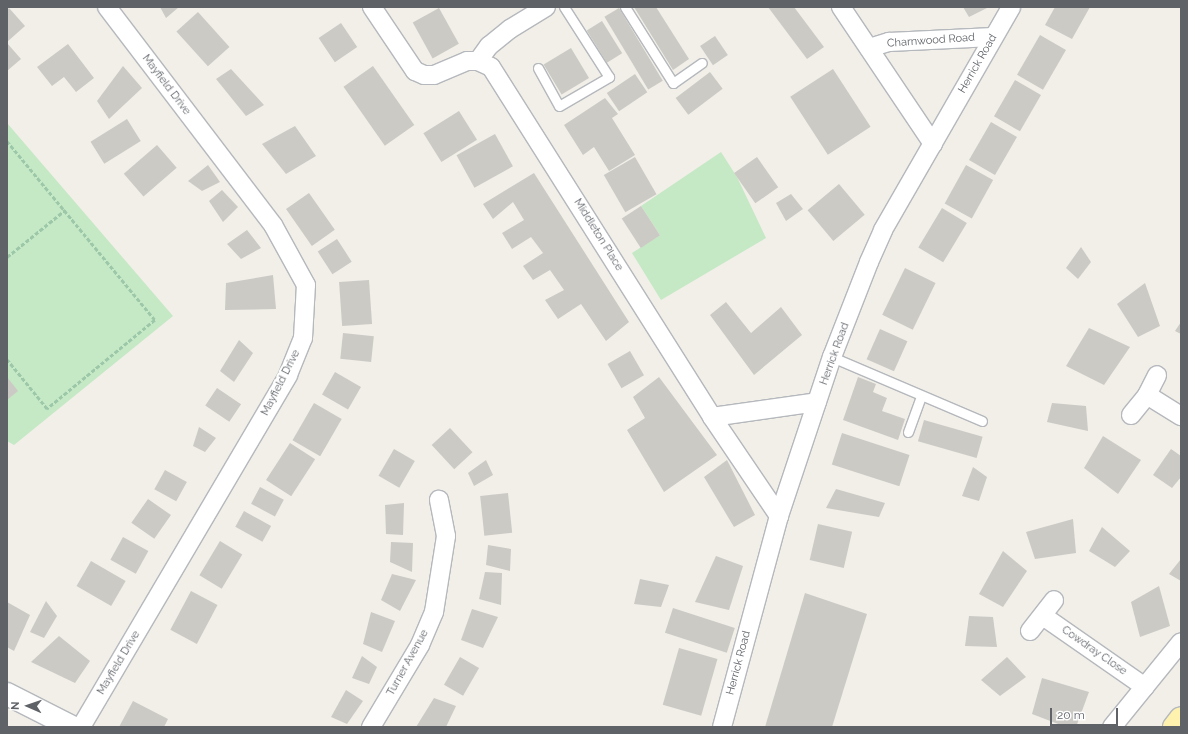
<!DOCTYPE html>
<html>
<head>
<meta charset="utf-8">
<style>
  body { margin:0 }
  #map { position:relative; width:1188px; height:734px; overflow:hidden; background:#f1efe8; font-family:Raleway,sans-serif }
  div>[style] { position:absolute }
  .green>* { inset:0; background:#c5e8c5 }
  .building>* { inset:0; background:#cccac5; transform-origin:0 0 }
  .path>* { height:2.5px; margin-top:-1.25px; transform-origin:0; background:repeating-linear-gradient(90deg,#9cc7a9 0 4px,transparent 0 6px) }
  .roads { filter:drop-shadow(1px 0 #b5b8bc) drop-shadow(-1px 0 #b5b8bc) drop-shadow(0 1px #b5b8bc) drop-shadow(0 -1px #b5b8bc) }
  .service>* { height:9px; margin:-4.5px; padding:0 4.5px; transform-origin:4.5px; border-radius:4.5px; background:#fff }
  .minor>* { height:18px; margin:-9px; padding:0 9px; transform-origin:9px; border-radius:9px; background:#fff }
  .tertiary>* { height:22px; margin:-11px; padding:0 11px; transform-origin:11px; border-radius:11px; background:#fff }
  .primary>* { height:22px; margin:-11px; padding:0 11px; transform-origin:11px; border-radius:11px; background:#fff2af }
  span { translate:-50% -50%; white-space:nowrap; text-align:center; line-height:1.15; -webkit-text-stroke:4px #fff; paint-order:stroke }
  .street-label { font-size:11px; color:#5f6368 }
  .frame { position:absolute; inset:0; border:8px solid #5f6368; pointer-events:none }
  .north { position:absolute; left:8px; top:686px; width:40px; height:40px; -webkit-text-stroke:3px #fff; paint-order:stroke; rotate:272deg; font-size:11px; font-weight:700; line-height:16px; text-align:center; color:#5f6368 }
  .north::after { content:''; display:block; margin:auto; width:14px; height:18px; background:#5f6368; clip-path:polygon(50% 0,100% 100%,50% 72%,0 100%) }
  .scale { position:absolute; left:1050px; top:708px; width:68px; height:18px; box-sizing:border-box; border:2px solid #5f6368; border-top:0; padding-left:5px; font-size:12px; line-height:14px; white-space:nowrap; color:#5f6368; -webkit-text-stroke:3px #fff; paint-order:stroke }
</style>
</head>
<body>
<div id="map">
  <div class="green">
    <div style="clip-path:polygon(7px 123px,173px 316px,14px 445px,7px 441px)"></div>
    <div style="clip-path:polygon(721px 152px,737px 177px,766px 238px,661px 300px,632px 253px,660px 235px,641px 206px)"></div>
  </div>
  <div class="building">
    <div style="clip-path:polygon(160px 7px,179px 7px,166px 18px)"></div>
    <div style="clip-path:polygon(634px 7px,656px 7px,689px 59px,673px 70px)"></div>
    <div style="clip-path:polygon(768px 7px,794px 7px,824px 47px,807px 59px)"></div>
    <div style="clip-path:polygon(963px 7px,989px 7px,969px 17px)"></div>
    <div style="clip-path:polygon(1055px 7px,1090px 7px,1072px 39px,1045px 25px)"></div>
    <div style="clip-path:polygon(9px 8px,25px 26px,7px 42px,7px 10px)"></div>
    <div style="left:439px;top:8px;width:41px;height:30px;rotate:61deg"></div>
    <div style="left:619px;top:8px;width:85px;height:17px;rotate:59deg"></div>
    <div style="left:198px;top:12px;width:47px;height:29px;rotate:48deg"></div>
    <div style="left:602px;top:21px;width:38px;height:18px;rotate:58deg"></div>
    <div style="left:341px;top:23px;width:29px;height:27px;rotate:56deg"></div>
    <div style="left:1040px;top:35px;width:30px;height:46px;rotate:30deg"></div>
    <div style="left:715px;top:36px;width:23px;height:18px;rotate:56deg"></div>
    <div style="clip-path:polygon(7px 43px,21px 59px,7px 71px)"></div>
    <div style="clip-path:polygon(68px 44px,94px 78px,76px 92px,64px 77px,52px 86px,37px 67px)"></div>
    <div style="left:571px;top:48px;width:35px;height:32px;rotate:59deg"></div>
    <div style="clip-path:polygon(123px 66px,142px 88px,109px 119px,97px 101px)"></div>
    <div style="left:373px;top:66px;width:72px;height:36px;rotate:55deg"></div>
    <div style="clip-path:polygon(231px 69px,264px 105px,246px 116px,216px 79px)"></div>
    <div style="left:833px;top:69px;width:69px;height:51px;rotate:57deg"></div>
    <div style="left:710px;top:72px;width:21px;height:43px;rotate:53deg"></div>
    <div style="left:635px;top:74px;width:22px;height:34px;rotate:56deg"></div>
    <div style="left:1015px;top:80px;width:30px;height:42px;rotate:30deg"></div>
    <div style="clip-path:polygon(605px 98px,618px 114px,612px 118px,635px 155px,609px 171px,594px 147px,583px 155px,564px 125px)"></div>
    <div style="left:459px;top:111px;width:34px;height:42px;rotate:58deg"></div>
    <div style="left:127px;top:119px;width:26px;height:43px;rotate:58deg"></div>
    <div style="left:991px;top:122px;width:30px;height:44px;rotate:30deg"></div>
    <div style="clip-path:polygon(295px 126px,316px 156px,286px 174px,262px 144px)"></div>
    <div style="left:495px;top:134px;width:37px;height:44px;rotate:61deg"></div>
    <div style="left:157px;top:145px;width:30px;height:44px;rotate:49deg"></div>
    <div style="left:635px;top:157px;width:43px;height:36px;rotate:60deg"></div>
    <div style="left:757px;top:157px;width:37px;height:28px;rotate:55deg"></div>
    <div style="clip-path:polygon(208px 165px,220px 182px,202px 191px,188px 181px)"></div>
    <div style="left:966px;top:165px;width:31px;height:44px;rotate:29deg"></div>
    <div style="clip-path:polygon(534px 173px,629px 322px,606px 341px,581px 304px,558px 319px,545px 300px,564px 290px,550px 270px,533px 280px,523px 266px,543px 253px,531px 237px,512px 249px,502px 233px,524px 220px,513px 202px,493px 219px,483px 204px)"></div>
    <div style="left:839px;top:184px;width:40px;height:41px;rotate:50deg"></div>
    <div style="clip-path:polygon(222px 190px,238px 207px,223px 222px,209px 201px)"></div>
    <div style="left:309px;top:193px;width:45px;height:28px;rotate:55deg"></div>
    <div style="clip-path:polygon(791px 194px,803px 209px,786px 221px,776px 203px)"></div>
    <div style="left:641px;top:206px;width:35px;height:23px;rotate:57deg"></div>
    <div style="left:942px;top:208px;width:29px;height:46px;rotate:31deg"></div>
    <div style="clip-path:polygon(247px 230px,261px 248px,241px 259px,227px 244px)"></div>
    <div style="left:337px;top:239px;width:27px;height:23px;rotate:57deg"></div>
    <div style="clip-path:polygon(1081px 247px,1091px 262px,1078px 279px,1066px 268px)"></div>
    <div style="left:905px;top:268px;width:34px;height:52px;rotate:26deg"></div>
    <div style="clip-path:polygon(273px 275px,276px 309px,225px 310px,226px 283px)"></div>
    <div style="left:369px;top:280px;width:44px;height:30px;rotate:86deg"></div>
    <div style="clip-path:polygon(1145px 283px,1160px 326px,1138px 337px,1117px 304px)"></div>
    <div style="clip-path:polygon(726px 302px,751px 333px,781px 307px,802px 335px,754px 375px,710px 315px)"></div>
    <div style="clip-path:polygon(1181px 322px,1181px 334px,1175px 331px)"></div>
    <div style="clip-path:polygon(1089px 328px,1130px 347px,1104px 385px,1066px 366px)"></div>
    <div style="left:880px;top:329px;width:30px;height:33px;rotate:24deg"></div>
    <div style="left:343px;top:333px;width:31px;height:26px;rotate:6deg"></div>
    <div style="clip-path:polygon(239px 340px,253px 353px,234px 382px,220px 371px)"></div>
    <div style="left:630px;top:351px;width:28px;height:26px;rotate:60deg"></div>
    <div style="left:335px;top:372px;width:30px;height:26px;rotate:30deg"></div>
    <div style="clip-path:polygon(7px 377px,18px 391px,7px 400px)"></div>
    <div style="clip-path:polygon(659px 377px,717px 455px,664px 492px,627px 430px,645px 418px,633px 397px)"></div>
    <div style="clip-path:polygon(858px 377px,876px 384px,873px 392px,887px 398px,882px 411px,905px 419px,898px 440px,843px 420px)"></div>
    <div style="left:217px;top:388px;width:29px;height:21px;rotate:34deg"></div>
    <div style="left:314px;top:403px;width:32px;height:43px;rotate:30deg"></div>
    <div style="clip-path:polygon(1052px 403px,1086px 406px,1088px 431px,1047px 422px)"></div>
    <div style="left:924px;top:420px;width:61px;height:22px;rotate:16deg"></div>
    <div style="clip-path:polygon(199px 427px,216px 438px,205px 452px,193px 446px)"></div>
    <div style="left:450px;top:428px;width:33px;height:25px;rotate:47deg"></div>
    <div style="left:842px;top:433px;width:71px;height:33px;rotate:18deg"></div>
    <div style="clip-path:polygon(1103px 436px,1141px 460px,1118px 494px,1084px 468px)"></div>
    <div style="left:290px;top:443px;width:30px;height:44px;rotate:33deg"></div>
    <div style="left:394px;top:449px;width:24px;height:31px;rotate:30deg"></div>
    <div style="clip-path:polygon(1171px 449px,1181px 456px,1181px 477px,1172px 488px,1153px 475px)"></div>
    <div style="clip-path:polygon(486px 460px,493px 475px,474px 486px,468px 473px)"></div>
    <div style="clip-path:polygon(727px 460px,755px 515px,734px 527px,704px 477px)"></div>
    <div style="clip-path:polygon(973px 467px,987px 477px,979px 501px,962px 496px)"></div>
    <div style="left:165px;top:470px;width:25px;height:22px;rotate:29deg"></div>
    <div style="left:260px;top:487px;width:27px;height:19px;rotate:28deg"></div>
    <div style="clip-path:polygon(836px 489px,885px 503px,879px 517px,826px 508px)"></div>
    <div style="left:508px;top:493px;width:40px;height:28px;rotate:84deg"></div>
    <div style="left:148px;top:499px;width:28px;height:29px;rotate:35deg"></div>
    <div style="clip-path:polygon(404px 503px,403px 535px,386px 534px,385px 505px)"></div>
    <div style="left:244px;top:511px;width:31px;height:18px;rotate:29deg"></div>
    <div style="clip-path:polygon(1073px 519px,1076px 553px,1035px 559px,1026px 532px)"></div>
    <div style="left:818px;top:524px;width:35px;height:37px;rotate:13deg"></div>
    <div style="clip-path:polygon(1102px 527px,1130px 551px,1115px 567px,1089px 551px)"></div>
    <div style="left:123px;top:537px;width:29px;height:26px;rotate:29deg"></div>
    <div style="left:220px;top:541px;width:26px;height:40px;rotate:31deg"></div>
    <div style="clip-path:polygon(391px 542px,413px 543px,412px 572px,390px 562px)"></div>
    <div style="clip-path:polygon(488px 545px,511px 549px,510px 571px,486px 565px)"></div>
    <div style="clip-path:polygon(1003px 551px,1027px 571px,1003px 607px,979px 594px)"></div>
    <div style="clip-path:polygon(716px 556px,743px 566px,729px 610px,695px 602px)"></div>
    <div style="clip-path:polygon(1181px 559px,1181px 581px,1169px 574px)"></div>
    <div style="left:91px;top:561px;width:40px;height:29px;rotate:30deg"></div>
    <div style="clip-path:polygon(485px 572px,502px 573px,501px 605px,479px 599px)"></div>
    <div style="clip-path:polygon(392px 574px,416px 580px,400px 611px,381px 600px)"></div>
    <div style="clip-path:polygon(640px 579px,669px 585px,661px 607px,634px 604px)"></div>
    <div style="clip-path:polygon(1159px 586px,1170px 626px,1140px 637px,1131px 602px)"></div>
    <div style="left:191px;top:591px;width:30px;height:44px;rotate:28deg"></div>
    <div style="clip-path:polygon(805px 593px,867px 614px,832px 727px,765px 727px)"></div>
    <div style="clip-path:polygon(46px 601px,57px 616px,44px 638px,30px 632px)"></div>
    <div style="clip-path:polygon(7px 602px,30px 615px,14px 651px,7px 647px)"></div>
    <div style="left:673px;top:608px;width:65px;height:26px;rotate:18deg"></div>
    <div style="clip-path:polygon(472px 609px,498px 617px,483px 648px,461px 640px)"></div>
    <div style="clip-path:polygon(371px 612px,395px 621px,382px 652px,363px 644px)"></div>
    <div style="clip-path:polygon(969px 616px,993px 617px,997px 647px,965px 646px)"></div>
    <div style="clip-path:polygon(59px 636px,90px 661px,75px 683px,31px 662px)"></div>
    <div style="left:679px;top:648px;width:40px;height:59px;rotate:16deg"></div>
    <div style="clip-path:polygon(362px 656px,377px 667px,369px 684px,352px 678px)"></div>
    <div style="left:460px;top:657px;width:22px;height:32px;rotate:30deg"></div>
    <div style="clip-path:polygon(1007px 657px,1026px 677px,1000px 696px,981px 680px)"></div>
    <div style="clip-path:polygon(1042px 678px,1089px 692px,1076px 727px,1066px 727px,1032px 714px)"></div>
    <div style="clip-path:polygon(346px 690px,363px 701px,347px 724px,331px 717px)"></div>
    <div style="clip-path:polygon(434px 698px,456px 706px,446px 727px,416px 727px)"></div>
    <div style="clip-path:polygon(133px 701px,168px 719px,164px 727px,119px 727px)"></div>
  </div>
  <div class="path">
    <div style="left:7px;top:141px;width:232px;rotate:50.4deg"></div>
    <div style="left:155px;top:320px;width:140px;rotate:140.5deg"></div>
    <div style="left:47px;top:409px;width:63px;rotate:-129.2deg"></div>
    <div style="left:7px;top:257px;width:75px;rotate:-39deg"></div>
  </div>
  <div class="roads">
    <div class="service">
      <div style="left:625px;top:7px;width:90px;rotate:57.7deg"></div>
      <div style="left:673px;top:83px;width:35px;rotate:-35deg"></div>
      <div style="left:538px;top:68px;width:43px;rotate:61.1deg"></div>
      <div style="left:559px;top:106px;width:58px;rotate:-30.1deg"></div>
      <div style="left:609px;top:77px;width:83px;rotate:-122.7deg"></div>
      <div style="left:832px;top:357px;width:163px;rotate:23.1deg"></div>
      <div style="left:908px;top:432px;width:38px;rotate:-70deg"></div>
    </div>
    <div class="minor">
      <div style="left:372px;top:7px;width:77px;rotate:56.1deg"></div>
      <div style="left:415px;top:71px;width:10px;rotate:24deg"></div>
      <div style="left:424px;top:75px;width:10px"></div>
      <div style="left:434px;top:75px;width:36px;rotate:-23deg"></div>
      <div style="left:467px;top:61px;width:11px"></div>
      <div style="left:478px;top:61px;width:14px;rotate:25deg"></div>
      <div style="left:491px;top:67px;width:414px;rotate:57.7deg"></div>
      <div style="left:712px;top:417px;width:120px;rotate:55.9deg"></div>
      <div style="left:841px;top:7px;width:165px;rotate:56.1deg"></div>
      <div style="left:869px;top:48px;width:21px;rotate:-17deg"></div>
      <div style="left:889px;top:42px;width:104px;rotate:-2.8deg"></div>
      <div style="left:478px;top:61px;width:19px;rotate:-54deg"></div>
      <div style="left:489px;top:46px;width:27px;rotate:-39deg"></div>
      <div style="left:510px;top:29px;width:42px;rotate:-31.4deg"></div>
      <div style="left:1147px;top:395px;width:40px;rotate:32deg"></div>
      <div style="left:1131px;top:415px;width:26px;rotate:-51deg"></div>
      <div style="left:1147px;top:395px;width:22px;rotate:-63deg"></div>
      <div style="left:712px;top:417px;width:106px;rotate:-8.1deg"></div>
      <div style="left:1043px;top:616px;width:124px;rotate:34.8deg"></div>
      <div style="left:1030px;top:631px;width:39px;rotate:-52deg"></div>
      <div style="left:81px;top:727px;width:408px;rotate:-59.5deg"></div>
      <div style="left:288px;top:375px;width:40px;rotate:-68deg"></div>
      <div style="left:303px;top:338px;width:53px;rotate:-86.8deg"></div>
      <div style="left:306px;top:285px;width:68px;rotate:-118.8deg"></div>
      <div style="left:273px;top:225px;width:274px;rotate:-127.3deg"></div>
      <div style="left:371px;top:727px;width:96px;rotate:-59.1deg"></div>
      <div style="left:420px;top:645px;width:36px;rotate:-67deg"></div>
      <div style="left:434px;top:612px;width:77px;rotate:-81deg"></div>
      <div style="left:446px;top:536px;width:37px;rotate:-101deg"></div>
      <div style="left:722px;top:727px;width:219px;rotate:-74.9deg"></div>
      <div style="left:779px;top:516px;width:168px;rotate:-71.6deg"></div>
      <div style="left:832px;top:357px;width:102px;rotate:-68.7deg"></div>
      <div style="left:869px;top:262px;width:35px;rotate:-66deg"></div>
      <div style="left:883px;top:230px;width:257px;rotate:-60.1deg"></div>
      <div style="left:1112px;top:727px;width:109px;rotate:-50.9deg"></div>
    </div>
    <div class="tertiary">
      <div style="left:7px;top:694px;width:73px;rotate:26.9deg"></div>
    </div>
    <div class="primary">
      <div style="left:1174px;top:727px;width:11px;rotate:-52deg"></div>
    </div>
  </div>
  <div class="street-label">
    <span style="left:931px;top:41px;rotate:-4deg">Charnwood Road</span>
    <span style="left:978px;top:64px;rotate:-60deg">Herrick Road</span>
    <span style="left:166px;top:85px;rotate:53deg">Mayfield Drive</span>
    <span style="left:598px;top:235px;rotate:58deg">Middleton Place</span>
    <span style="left:835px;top:354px;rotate:-70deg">Herrick Road</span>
    <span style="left:281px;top:383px;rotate:-63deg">Mayfield Drive</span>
    <span style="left:1094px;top:651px;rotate:35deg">Cowdray Close</span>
    <span style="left:119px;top:663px;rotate:-59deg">Mayfield Drive</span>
    <span style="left:408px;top:663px;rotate:-61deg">Turner Avenue</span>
    <span style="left:739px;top:663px;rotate:-75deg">Herrick Road</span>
  </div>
  <div class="frame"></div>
  <div class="north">N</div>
  <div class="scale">20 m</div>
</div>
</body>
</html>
